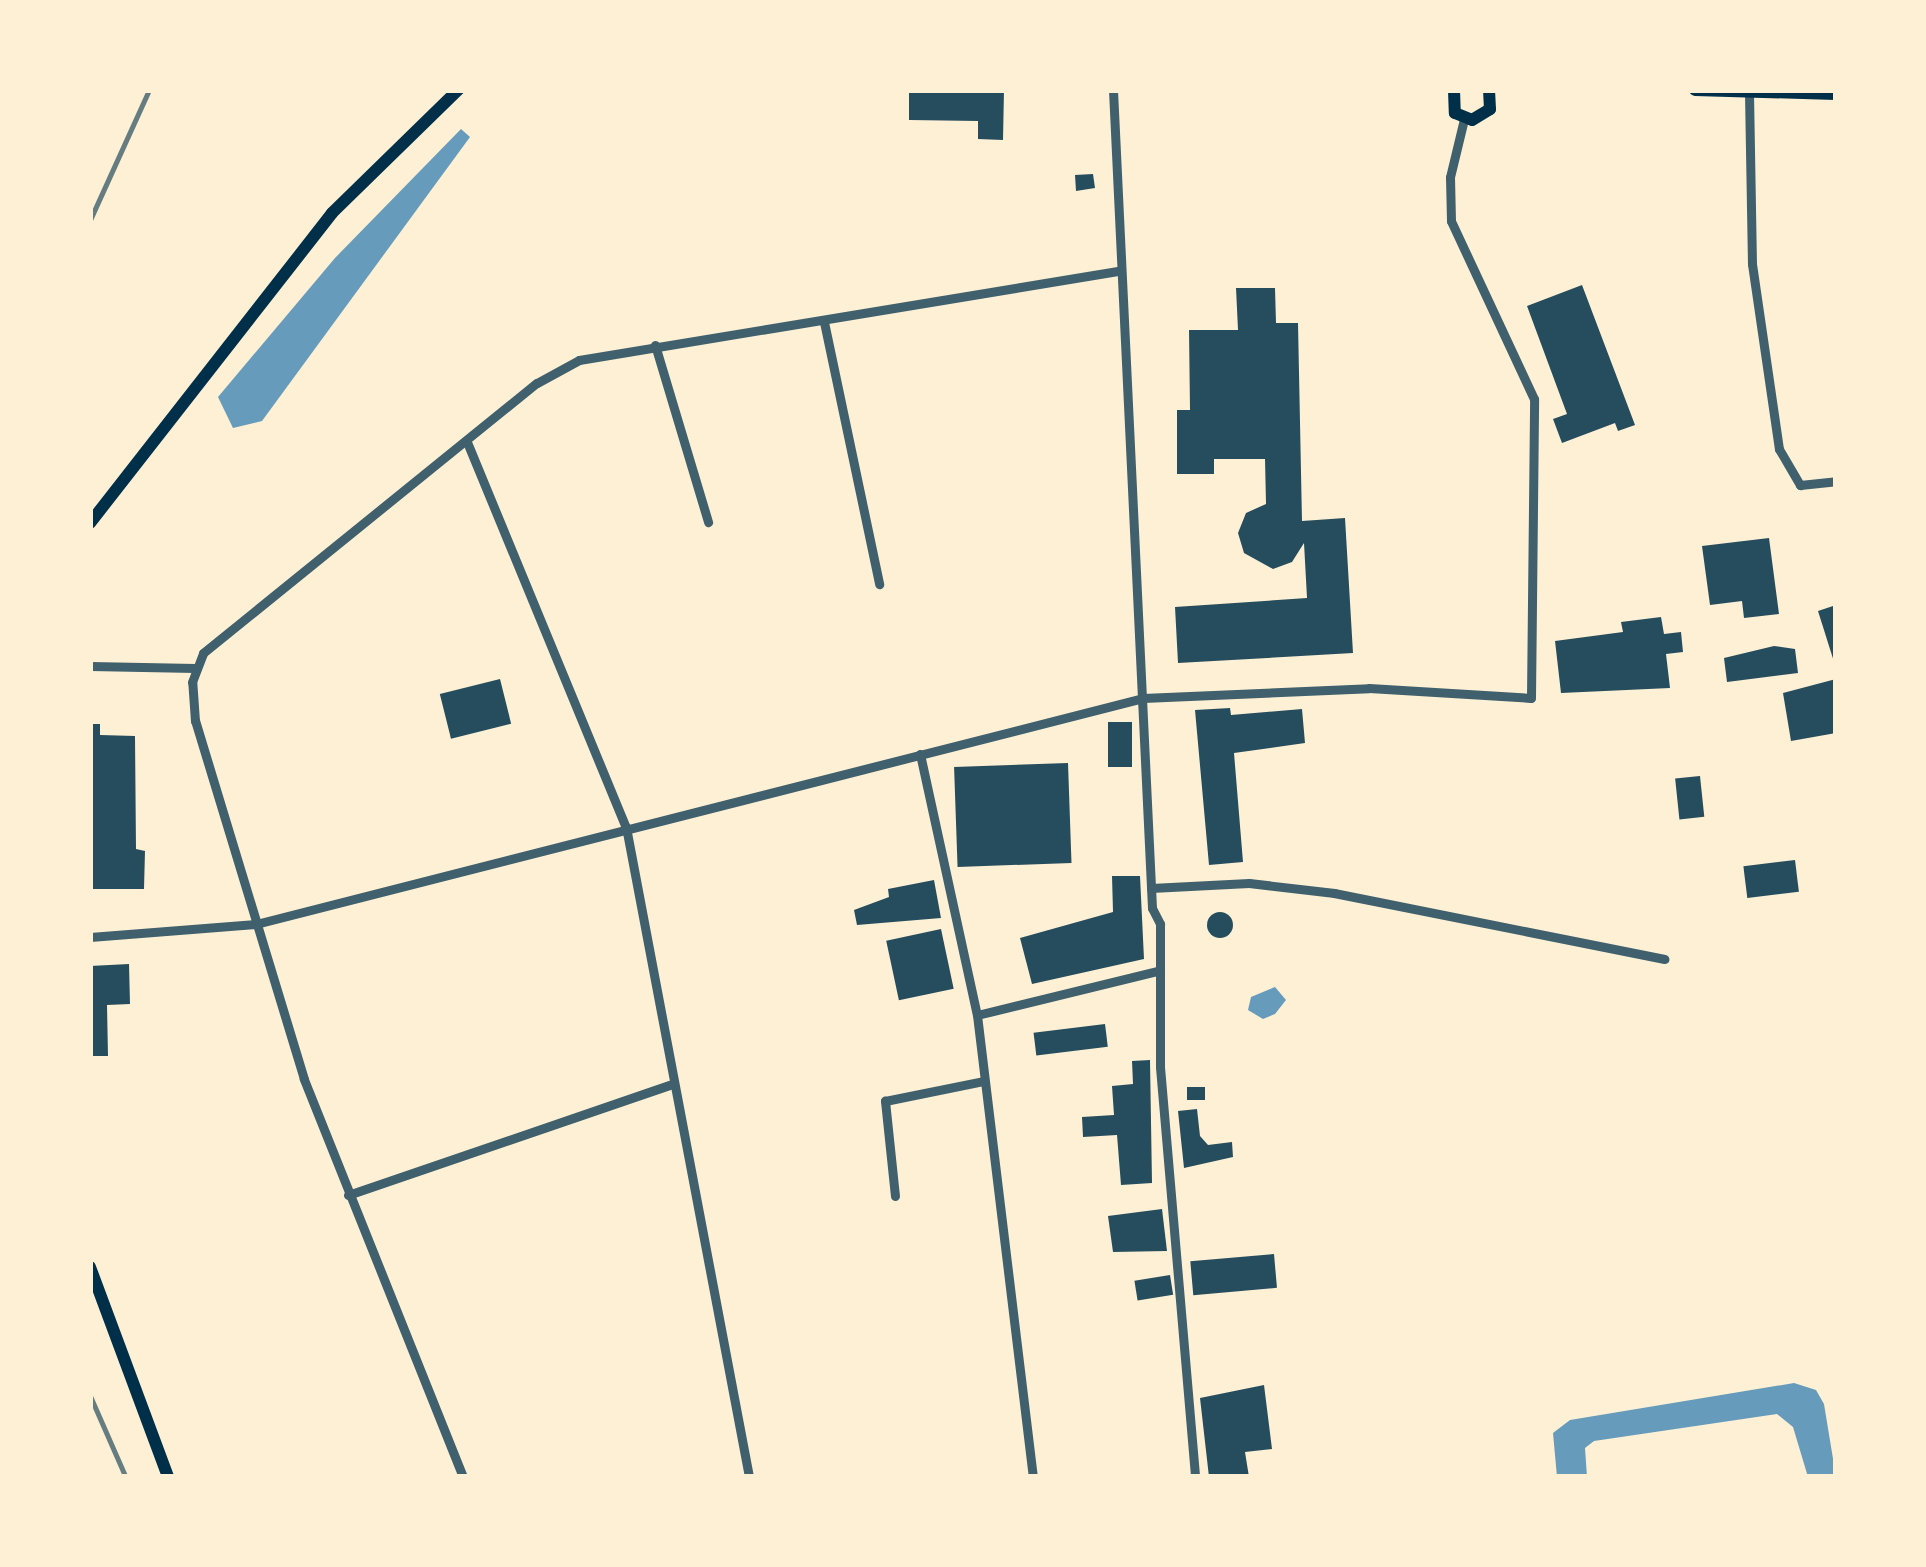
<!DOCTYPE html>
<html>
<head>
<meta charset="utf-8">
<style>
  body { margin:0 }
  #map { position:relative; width:1926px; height:1567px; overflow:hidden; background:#fdf0d5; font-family:"Alegreya Sans",sans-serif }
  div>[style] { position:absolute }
  .water>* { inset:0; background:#669bbc }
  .building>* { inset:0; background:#264d5e; transform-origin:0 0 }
  .round { border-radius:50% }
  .minor>* { height:9px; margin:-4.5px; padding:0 4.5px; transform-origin:4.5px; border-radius:4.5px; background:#3f606c }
  .secondary>* { height:12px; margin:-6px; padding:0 6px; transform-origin:6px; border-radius:6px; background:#003049 }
  .rail>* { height:4.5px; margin:-2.25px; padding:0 2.25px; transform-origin:2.25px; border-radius:2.25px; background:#657d81 }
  span { translate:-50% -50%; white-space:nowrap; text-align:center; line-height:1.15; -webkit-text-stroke:10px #fdf0d5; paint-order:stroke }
  .frame { position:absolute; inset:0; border:93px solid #fdf0d5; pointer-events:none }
</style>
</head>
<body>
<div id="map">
  <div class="water">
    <div style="clip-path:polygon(461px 129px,470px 137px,262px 421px,233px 428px,218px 397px,335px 258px)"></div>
    <div style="clip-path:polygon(1275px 987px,1286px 1000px,1275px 1014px,1263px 1019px,1248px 1010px,1251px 997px)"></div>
    <div style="clip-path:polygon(1794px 1383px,1816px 1390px,1824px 1404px,1836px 1477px,1808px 1477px,1793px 1427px,1777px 1414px,1594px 1441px,1585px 1448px,1587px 1477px,1557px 1477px,1553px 1433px,1570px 1420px)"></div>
  </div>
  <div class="building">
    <div style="clip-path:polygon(909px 90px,1004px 90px,1003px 140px,978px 139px,978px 121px,909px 120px)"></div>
    <div style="clip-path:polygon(1093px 174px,1095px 188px,1076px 191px,1075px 175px)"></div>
    <div style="clip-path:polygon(1582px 285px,1635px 425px,1618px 431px,1615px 423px,1562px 443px,1553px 419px,1567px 414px,1527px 306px)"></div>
    <div style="clip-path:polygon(1236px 288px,1275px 288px,1276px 323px,1298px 323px,1302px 521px,1345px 518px,1353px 653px,1178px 663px,1175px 607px,1307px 598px,1304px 543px,1292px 562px,1273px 569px,1244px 553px,1238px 533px,1246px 513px,1266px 504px,1265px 459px,1214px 459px,1214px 474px,1177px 474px,1177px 410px,1190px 410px,1189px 330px,1238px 330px)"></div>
    <div style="clip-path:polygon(1769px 538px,1779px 614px,1744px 618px,1742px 601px,1710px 605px,1702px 546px)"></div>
    <div style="clip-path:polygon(1836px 605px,1836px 665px,1835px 665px,1818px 611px)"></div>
    <div style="clip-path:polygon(1661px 617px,1664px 634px,1681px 632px,1683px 652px,1666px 654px,1670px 688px,1561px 693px,1555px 641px,1623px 632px,1621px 622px)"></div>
    <div style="clip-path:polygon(1774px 646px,1795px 649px,1798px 673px,1727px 682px,1724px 658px)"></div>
    <div style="left:500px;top:679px;width:46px;height:62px;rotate:76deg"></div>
    <div style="clip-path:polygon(1836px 679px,1836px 733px,1791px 741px,1783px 693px)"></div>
    <div style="clip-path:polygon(1230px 708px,1231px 715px,1302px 709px,1305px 743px,1234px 753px,1243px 862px,1209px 865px,1195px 710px)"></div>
    <div style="left:1108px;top:722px;width:24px;height:45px"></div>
    <div style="clip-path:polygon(90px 724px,100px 724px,100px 735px,135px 736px,136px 849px,145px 851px,144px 889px,90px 889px)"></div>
    <div style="left:1068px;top:763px;width:100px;height:114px;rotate:88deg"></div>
    <div style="left:1700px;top:776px;width:41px;height:25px;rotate:84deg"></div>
    <div style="left:1795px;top:860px;width:32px;height:52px;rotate:83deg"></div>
    <div style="clip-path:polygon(1112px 876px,1140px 876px,1144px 959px,1032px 984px,1020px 938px,1113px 912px)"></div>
    <div style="clip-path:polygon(934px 880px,941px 918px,857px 925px,854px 910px,889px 897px,888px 889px)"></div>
    <div class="round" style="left:1207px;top:912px;width:26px;height:26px"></div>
    <div style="left:941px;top:929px;width:61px;height:56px;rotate:78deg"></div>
    <div style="clip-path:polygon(129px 964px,130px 1004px,107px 1005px,108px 1056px,90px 1056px,90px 966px)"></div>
    <div style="left:1105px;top:1024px;width:23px;height:72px;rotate:83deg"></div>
    <div style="clip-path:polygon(1150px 1060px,1152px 1183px,1121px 1185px,1117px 1135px,1083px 1137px,1082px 1117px,1114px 1115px,1112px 1086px,1133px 1084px,1132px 1061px)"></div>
    <div style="left:1187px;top:1087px;width:18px;height:13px"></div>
    <div style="clip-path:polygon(1197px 1109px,1200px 1136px,1208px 1145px,1232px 1142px,1233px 1157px,1184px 1168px,1178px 1111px)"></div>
    <div style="clip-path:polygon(1162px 1209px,1167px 1251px,1113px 1252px,1108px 1216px)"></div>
    <div style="left:1274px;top:1254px;width:34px;height:84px;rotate:85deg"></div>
    <div style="left:1170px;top:1275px;width:20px;height:36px;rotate:81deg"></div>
    <div style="clip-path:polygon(1264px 1385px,1272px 1449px,1245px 1452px,1249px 1477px,1209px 1477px,1200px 1398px)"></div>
  </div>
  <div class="minor">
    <div style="left:1113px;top:90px;width:819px;rotate:87.27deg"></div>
    <div style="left:1152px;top:908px;width:18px;rotate:63deg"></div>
    <div style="left:1160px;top:924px;width:143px;rotate:90deg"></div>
    <div style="left:1160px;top:1067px;width:411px;rotate:85.1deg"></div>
    <div style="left:1749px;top:93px;width:171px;rotate:89deg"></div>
    <div style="left:1752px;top:264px;width:187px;rotate:81.7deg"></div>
    <div style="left:1779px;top:449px;width:42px;rotate:59.7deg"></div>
    <div style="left:1800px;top:485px;width:36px;rotate:-6deg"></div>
    <div style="left:824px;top:322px;width:268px;rotate:78.1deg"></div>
    <div style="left:655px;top:345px;width:185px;rotate:73.3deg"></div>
    <div style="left:467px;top:442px;width:417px;rotate:67.6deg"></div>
    <div style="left:626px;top:827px;width:662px;rotate:79.28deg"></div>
    <div style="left:90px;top:666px;width:105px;rotate:1.1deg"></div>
    <div style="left:920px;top:754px;width:267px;rotate:77.7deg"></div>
    <div style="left:977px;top:1015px;width:465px;rotate:83.1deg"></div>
    <div style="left:1151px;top:888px;width:98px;rotate:-2.9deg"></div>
    <div style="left:1249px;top:883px;width:86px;rotate:6.7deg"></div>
    <div style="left:1334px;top:893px;width:337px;rotate:11.3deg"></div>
    <div style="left:90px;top:937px;width:167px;rotate:-4.5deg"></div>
    <div style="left:256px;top:924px;width:915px;rotate:-14.29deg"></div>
    <div style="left:1143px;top:698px;width:226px;rotate:-2.5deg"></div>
    <div style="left:1369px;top:688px;width:162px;rotate:3.5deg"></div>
    <div style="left:1531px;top:698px;width:299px;rotate:-89.4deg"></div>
    <div style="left:1534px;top:399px;width:196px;rotate:-115deg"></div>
    <div style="left:1451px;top:221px;width:44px;rotate:-91.3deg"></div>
    <div style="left:1450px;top:177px;width:60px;rotate:-76.4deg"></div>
    <div style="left:977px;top:1015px;width:186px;rotate:-13.7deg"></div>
    <div style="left:348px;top:1195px;width:340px;rotate:-18.9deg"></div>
    <div style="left:895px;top:1196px;width:96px;rotate:-96deg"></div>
    <div style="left:885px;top:1101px;width:100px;rotate:-11.5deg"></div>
    <div style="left:463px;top:1477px;width:429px;rotate:-111.8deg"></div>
    <div style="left:304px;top:1079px;width:374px;rotate:-106.9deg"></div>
    <div style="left:195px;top:721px;width:39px;rotate:-94deg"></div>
    <div style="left:192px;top:682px;width:31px;rotate:-69deg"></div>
    <div style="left:203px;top:653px;width:429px;rotate:-39deg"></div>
    <div style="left:537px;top:383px;width:48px;rotate:-28.7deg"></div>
    <div style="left:579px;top:360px;width:546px;rotate:-9.38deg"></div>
  </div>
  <div class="secondary">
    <div style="left:1454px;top:90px;width:23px;rotate:88deg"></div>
    <div style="left:1455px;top:113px;width:18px;rotate:22deg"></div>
    <div style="left:1472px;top:120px;width:21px;rotate:-31deg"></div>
    <div style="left:1490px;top:109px;width:19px;rotate:-93deg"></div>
    <div style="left:1695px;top:90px;width:141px;rotate:1.6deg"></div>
    <div style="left:90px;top:523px;width:393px;rotate:-52deg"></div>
    <div style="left:332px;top:213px;width:176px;rotate:-44.3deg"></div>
    <div style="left:90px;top:1267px;width:224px;rotate:69.6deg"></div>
  </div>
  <div class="rail">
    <div style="left:90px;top:220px;width:143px;rotate:-65.6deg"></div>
    <div style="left:90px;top:1395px;width:90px;rotate:66.3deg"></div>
  </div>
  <div class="frame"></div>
</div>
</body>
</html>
